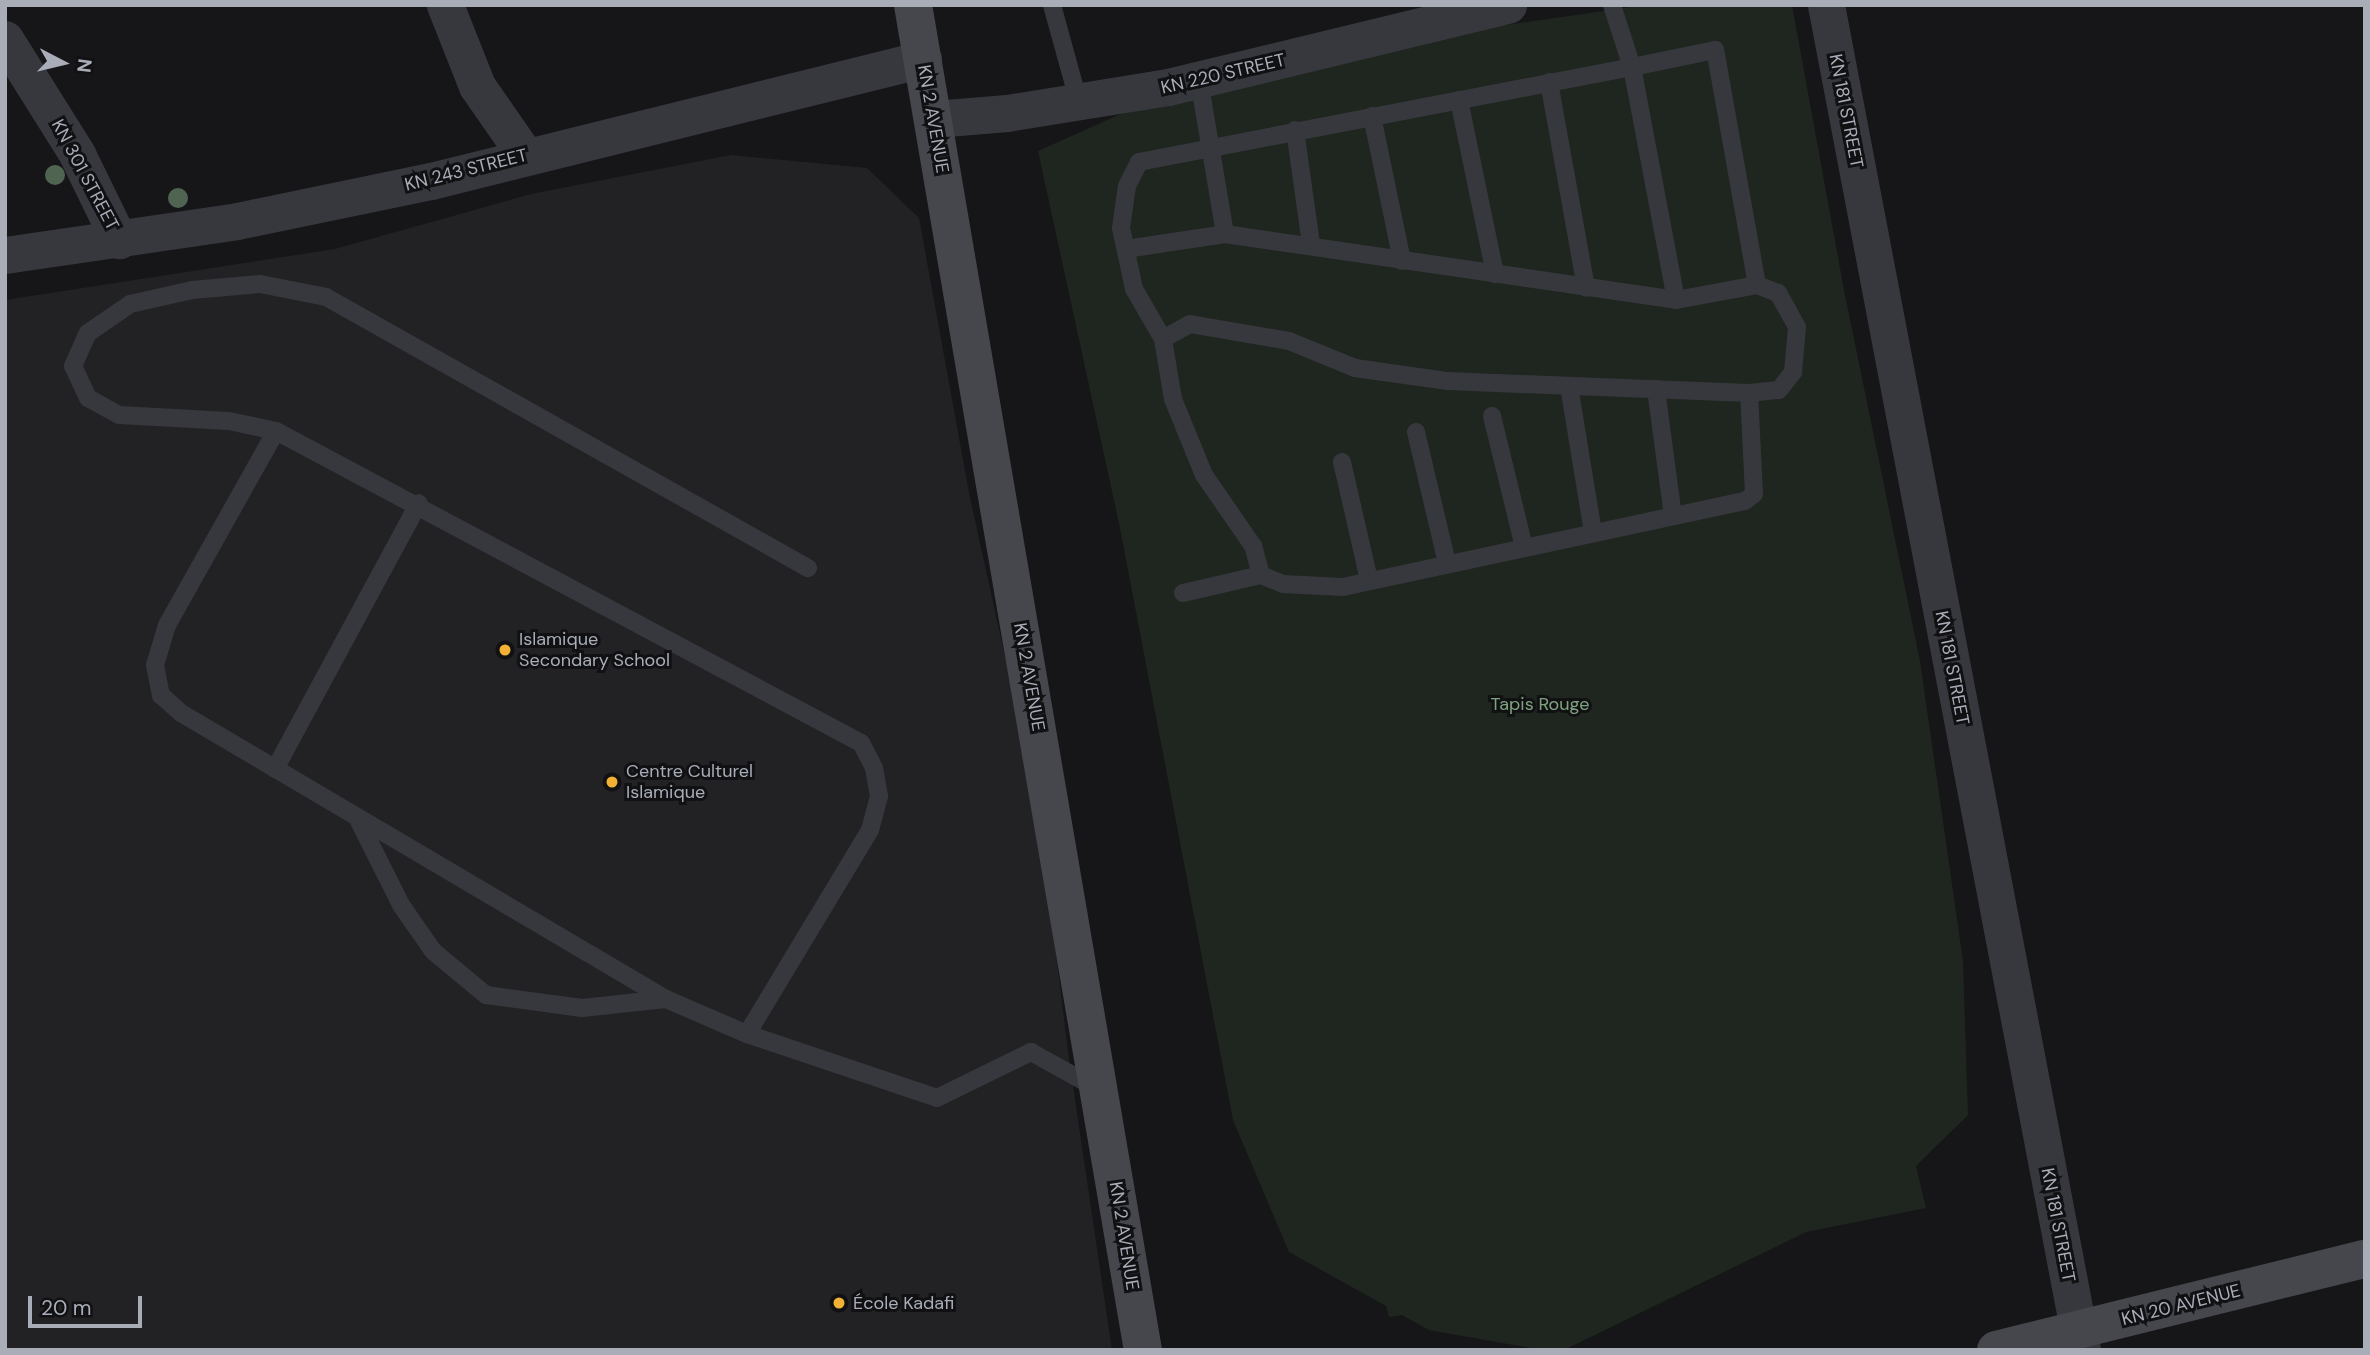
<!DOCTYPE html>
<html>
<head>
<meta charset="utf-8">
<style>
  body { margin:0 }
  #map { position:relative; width:2370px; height:1355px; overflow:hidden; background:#161618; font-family:"DM Sans",sans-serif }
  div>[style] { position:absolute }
  .built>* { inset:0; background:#222225 }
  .green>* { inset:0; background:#1e261f }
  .service>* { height:18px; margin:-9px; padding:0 9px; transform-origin:9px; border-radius:9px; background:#37383d }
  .minor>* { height:37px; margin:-18.5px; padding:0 18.5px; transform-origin:18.5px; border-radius:18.5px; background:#37383d }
  .secondary>* { height:38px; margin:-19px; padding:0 19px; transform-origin:19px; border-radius:19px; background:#45474d }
  .trees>* { width:20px; height:20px; margin:-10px; border-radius:50%; background:#506452 }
  .dots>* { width:19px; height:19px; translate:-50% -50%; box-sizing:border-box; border:4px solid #111113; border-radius:50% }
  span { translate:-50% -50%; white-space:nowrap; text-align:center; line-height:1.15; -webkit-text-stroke:6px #111113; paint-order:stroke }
  .street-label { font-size:18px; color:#a8adb8 }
  .poi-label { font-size:18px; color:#a8adb8 }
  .left { translate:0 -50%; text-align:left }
  .park-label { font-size:18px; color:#7fa381 }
  .frame { position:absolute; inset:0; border:7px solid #a8adb8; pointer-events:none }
  .north { position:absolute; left:28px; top:28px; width:70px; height:70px; -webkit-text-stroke:5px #111113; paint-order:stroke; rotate:97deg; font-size:19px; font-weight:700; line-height:28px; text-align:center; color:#a8adb8 }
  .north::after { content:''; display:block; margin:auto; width:24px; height:32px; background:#a8adb8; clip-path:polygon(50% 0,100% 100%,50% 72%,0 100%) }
  .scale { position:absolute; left:28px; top:1296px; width:114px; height:32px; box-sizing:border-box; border:4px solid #a8adb8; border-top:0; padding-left:9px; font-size:21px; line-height:24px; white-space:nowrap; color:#a8adb8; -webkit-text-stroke:5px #111113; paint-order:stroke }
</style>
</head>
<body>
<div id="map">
  <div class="built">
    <div style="clip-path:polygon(731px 155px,867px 168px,919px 218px,969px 493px,1038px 807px,1069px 1059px,1112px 1350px,5px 1350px,5px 300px,335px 249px,531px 194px)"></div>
  </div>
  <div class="green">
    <div style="clip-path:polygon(1645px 5px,1792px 5px,1844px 290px,1920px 661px,1963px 961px,1968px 1115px,1916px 1166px,1926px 1208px,1806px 1232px,1564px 1350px,1541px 1350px,1429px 1330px,1402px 1315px,1389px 1317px,1386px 1306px,1289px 1252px,1233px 1120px,1120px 528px,1038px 151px,1132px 109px,1492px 27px)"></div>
  </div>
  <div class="service">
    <div style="left:1052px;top:5px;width:102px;rotate:74.6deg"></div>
    <div style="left:1199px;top:80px;width:156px;rotate:80.4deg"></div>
    <div style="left:1549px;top:82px;width:209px;rotate:79.8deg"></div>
    <div style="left:1459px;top:100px;width:178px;rotate:78.3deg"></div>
    <div style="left:1372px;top:116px;width:148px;rotate:78.3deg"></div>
    <div style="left:1295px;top:130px;width:115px;rotate:82deg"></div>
    <div style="left:1126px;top:249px;width:100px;rotate:-8.6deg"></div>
    <div style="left:1225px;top:234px;width:456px;rotate:8.3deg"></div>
    <div style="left:1676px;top:300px;width:82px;rotate:-10.5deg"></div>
    <div style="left:1163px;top:339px;width:58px;rotate:-120.1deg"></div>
    <div style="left:1134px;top:289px;width:62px;rotate:-102deg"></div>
    <div style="left:1121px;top:228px;width:42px;rotate:-81.9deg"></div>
    <div style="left:1127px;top:186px;width:27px;rotate:-63deg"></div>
    <div style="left:1139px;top:162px;width:502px;rotate:-10.91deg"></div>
    <div style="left:1632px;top:67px;width:237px;rotate:79.3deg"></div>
    <div style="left:1569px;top:386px;width:149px;rotate:80.7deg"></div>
    <div style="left:1656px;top:389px;width:128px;rotate:82.4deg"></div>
    <div style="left:1492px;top:416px;width:135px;rotate:76.3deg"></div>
    <div style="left:276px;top:431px;width:48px;rotate:-168deg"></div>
    <div style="left:229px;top:421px;width:110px;rotate:-176.9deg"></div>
    <div style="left:119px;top:415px;width:35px;rotate:-151deg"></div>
    <div style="left:88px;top:398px;width:35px;rotate:-115deg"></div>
    <div style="left:73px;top:366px;width:36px;rotate:-66deg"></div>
    <div style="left:88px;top:333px;width:51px;rotate:-34.6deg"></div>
    <div style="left:130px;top:304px;width:64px;rotate:-12.7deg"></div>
    <div style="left:192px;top:290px;width:68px;rotate:-5deg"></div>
    <div style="left:260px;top:284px;width:67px;rotate:11.1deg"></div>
    <div style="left:326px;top:297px;width:553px;rotate:29.35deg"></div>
    <div style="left:1416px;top:432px;width:135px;rotate:76.7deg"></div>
    <div style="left:1342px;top:462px;width:121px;rotate:77.1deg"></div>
    <div style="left:1261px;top:575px;width:24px;rotate:22deg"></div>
    <div style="left:1283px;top:584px;width:60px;rotate:2.9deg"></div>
    <div style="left:1343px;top:587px;width:411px;rotate:-12.1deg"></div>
    <div style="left:1745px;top:501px;width:11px;rotate:-38deg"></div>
    <div style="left:1754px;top:494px;width:101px;rotate:-92.8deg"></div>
    <div style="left:1183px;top:593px;width:80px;rotate:-13deg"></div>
    <div style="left:1261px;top:575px;width:30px;rotate:-105deg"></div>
    <div style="left:1253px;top:546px;width:86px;rotate:-124.6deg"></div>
    <div style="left:1204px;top:475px;width:82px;rotate:-112.2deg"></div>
    <div style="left:1173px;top:399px;width:61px;rotate:-99.5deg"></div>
    <div style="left:1163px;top:339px;width:31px;rotate:-29deg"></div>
    <div style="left:1190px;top:324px;width:100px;rotate:9.7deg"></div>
    <div style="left:1289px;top:341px;width:71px;rotate:22.2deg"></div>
    <div style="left:1355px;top:368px;width:94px;rotate:8deg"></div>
    <div style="left:1448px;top:381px;width:301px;rotate:2.3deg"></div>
    <div style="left:1749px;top:393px;width:30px;rotate:-6deg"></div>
    <div style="left:1779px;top:390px;width:23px;rotate:-52deg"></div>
    <div style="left:1793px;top:372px;width:45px;rotate:-84.9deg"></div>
    <div style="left:1797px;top:327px;width:39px;rotate:-119deg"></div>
    <div style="left:1778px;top:293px;width:22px;rotate:-159deg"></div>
    <div style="left:1757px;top:285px;width:239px;rotate:-100.1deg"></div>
    <div style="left:1715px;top:50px;width:85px;rotate:168.4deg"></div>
    <div style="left:1632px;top:67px;width:65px;rotate:-107.9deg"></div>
    <div style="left:275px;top:769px;width:302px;rotate:-61.6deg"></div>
    <div style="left:359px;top:821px;width:94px;rotate:63.4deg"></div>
    <div style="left:401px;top:905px;width:56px;rotate:55.2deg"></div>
    <div style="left:433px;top:951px;width:69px;rotate:39.7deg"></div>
    <div style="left:486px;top:995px;width:97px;rotate:7.7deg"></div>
    <div style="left:582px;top:1008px;width:84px;rotate:-6.1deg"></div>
    <div style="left:747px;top:1034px;width:238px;rotate:-58.9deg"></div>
    <div style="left:870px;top:830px;width:35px;rotate:-75deg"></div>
    <div style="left:879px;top:796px;width:28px;rotate:-100deg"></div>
    <div style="left:874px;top:768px;width:28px;rotate:-117deg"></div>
    <div style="left:861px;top:743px;width:663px;rotate:-151.93deg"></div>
    <div style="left:276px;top:431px;width:223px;rotate:119.3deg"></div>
    <div style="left:167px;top:625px;width:42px;rotate:106.7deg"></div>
    <div style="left:155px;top:665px;width:31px;rotate:79deg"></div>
    <div style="left:161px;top:695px;width:27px;rotate:42deg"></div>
    <div style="left:181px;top:713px;width:563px;rotate:30.53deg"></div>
    <div style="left:666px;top:999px;width:88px;rotate:23.4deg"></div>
    <div style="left:747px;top:1034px;width:200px;rotate:18.6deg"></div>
    <div style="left:937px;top:1098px;width:105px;rotate:-26.1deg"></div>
    <div style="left:1031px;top:1052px;width:74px;rotate:29deg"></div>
  </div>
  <div class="minor">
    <div style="left:445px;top:5px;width:87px;rotate:68.4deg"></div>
    <div style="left:477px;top:86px;width:84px;rotate:55.2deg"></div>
    <div style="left:1826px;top:5px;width:1369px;rotate:79.22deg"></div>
    <div style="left:5px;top:39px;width:136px;rotate:57.9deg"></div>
    <div style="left:77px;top:154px;width:96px;rotate:64deg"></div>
    <div style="left:934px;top:119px;width:73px;rotate:-4.7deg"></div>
    <div style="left:1007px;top:113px;width:163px;rotate:-9.2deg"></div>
    <div style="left:1168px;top:87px;width:350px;rotate:-13.6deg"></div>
    <div style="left:5px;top:255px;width:234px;rotate:-8.3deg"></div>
    <div style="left:237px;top:221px;width:198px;rotate:-11.7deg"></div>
    <div style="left:431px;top:181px;width:507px;rotate:-13.93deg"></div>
  </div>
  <div class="secondary">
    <div style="left:913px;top:5px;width:1365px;rotate:80.3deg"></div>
    <div style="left:1996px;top:1350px;width:380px;rotate:-13.9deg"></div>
  </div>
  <div class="trees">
    <div style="left:55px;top:175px"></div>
    <div style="left:178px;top:198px"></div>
  </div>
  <div class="dots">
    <div style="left:505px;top:650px;background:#f2b134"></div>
    <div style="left:612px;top:782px;background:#f2b134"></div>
    <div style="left:839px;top:1303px;background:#f2b134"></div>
  </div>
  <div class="street-label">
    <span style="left:1223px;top:74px;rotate:-13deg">KN 220 STREET</span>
    <span style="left:1846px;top:111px;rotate:79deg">KN 181 STREET</span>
    <span style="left:933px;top:119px;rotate:80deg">KN 2 AVENUE</span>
    <span style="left:466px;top:170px;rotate:-14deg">KN 243 STREET</span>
    <span style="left:85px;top:175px;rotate:62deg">KN 301 STREET</span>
    <span style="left:1952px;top:668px;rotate:79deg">KN 181 STREET</span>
    <span style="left:1029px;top:677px;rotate:80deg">KN 2 AVENUE</span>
    <span style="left:2058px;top:1225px;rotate:79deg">KN 181 STREET</span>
    <span style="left:1124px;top:1236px;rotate:81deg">KN 2 AVENUE</span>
    <span style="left:2181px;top:1305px;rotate:-14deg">KN 20 AVENUE</span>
  </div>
  <div class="poi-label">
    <span class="left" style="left:519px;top:650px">Islamique<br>Secondary School</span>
    <span class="left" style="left:626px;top:782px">Centre Culturel<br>Islamique</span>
    <span class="left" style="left:853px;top:1303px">École Kadafi</span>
  </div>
  <div class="park-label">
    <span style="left:1540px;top:704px">Tapis Rouge</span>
  </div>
  <div class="frame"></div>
  <div class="north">N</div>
  <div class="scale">20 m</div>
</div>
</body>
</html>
